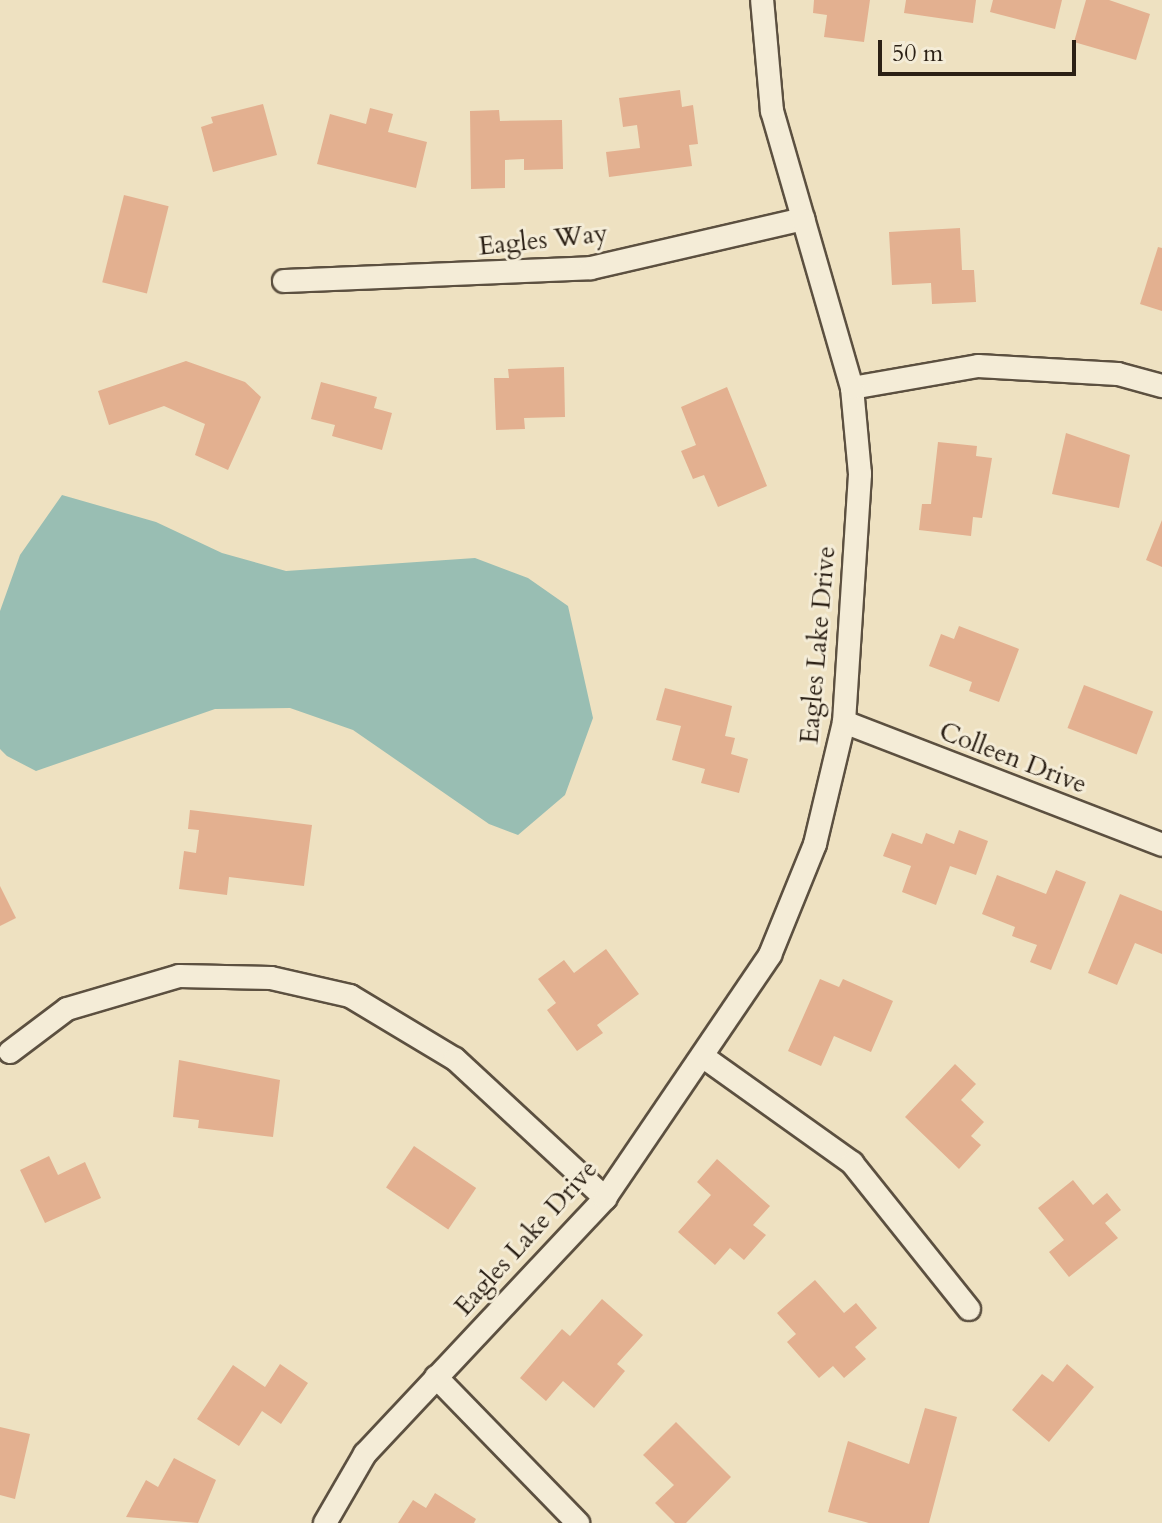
<!DOCTYPE html>
<html>
<head>
<meta charset="utf-8">
<style>
  body { margin:0 }
  #map { position:relative; width:1162px; height:1523px; overflow:hidden; background:#eee1c1; font-family:Cardo,serif }
  div>[style] { position:absolute }
  .water>* { inset:0; background:#99beb3 }
  .building>* { inset:0; background:#e3b090; transform-origin:0 0 }
  .roads { filter:drop-shadow(2px 0 #5c5040) drop-shadow(-2px 0 #5c5040) drop-shadow(0 2px #5c5040) drop-shadow(0 -2px #5c5040) }
  .minor>* { height:22px; margin:-11px; padding:0 11px; transform-origin:11px; border-radius:11px; background:#f4ecd7 }
  span { translate:-50% -50%; white-space:nowrap; text-align:center; line-height:1.15; -webkit-text-stroke:6px #f4ecd7; paint-order:stroke }
  .street-label { font-size:26px; color:#2b2015 }
  .scale { position:absolute; left:878px; top:40px; width:198px; height:36px; box-sizing:border-box; border:4px solid #2b2015; border-top:0; padding-left:10px; font-size:24px; line-height:28px; white-space:nowrap; color:#2b2015; -webkit-text-stroke:6px #f4ecd7; paint-order:stroke }
</style>
</head>
<body>
<div id="map">
  <div class="water">
    <div style="clip-path:polygon(62px 495px,156px 522px,222px 553px,286px 571px,475px 558px,528px 578px,568px 606px,593px 718px,565px 795px,518px 835px,489px 824px,353px 730px,290px 708px,215px 709px,36px 771px,7px 756px,0 749px,0 611px,20px 555px)"></div>
  </div>
  <div class="building">
    <div style="clip-path:polygon(814px 0,870px 0,864px 42px,824px 37px,827px 15px,813px 13px)"></div>
    <div style="clip-path:polygon(906px 0,976px 0,973px 23px,904px 13px)"></div>
    <div style="clip-path:polygon(993px 0,1062px 0,1055px 29px,990px 12px)"></div>
    <div style="clip-path:polygon(1086px 0,1109px 0,1150px 14px,1136px 60px,1074px 42px)"></div>
    <div style="clip-path:polygon(680px 90px,682px 107px,693px 105px,698px 144px,689px 145px,692px 166px,609px 177px,606px 152px,640px 148px,637px 125px,623px 127px,619px 98px)"></div>
    <div style="clip-path:polygon(263px 104px,277px 155px,213px 172px,201px 127px,213px 123px,211px 117px)"></div>
    <div style="clip-path:polygon(370px 108px,393px 114px,388px 132px,427px 142px,416px 188px,317px 164px,330px 114px,366px 124px)"></div>
    <div style="clip-path:polygon(499px 110px,500px 121px,562px 120px,563px 169px,524px 170px,524px 159px,505px 160px,505px 188px,471px 189px,470px 111px)"></div>
    <div style="left:124px;top:195px;width:46px;height:90px;rotate:14deg"></div>
    <div style="clip-path:polygon(960px 228px,962px 270px,974px 270px,976px 302px,932px 304px,931px 283px,892px 285px,889px 232px)"></div>
    <div style="clip-path:polygon(1158px 247px,1162px 248px,1162px 311px,1140px 304px)"></div>
    <div style="clip-path:polygon(186px 361px,245px 382px,261px 397px,228px 470px,195px 455px,205px 424px,164px 406px,109px 425px,98px 391px)"></div>
    <div style="clip-path:polygon(564px 367px,565px 417px,524px 418px,525px 429px,496px 430px,494px 378px,509px 378px,508px 369px)"></div>
    <div style="clip-path:polygon(321px 382px,377px 397px,374px 408px,392px 413px,382px 450px,332px 436px,335px 425px,311px 419px)"></div>
    <div style="clip-path:polygon(727px 387px,767px 486px,718px 507px,704px 475px,693px 479px,681px 451px,696px 445px,681px 407px)"></div>
    <div style="clip-path:polygon(1066px 433px,1130px 455px,1119px 508px,1052px 494px)"></div>
    <div style="clip-path:polygon(938px 442px,977px 446px,976px 456px,992px 458px,982px 518px,973px 517px,971px 536px,919px 530px,922px 504px,931px 504px)"></div>
    <div style="clip-path:polygon(1162px 520px,1162px 567px,1146px 560px)"></div>
    <div style="clip-path:polygon(959px 626px,1019px 649px,999px 702px,969px 691px,972px 682px,929px 666px,941px 634px,954px 639px)"></div>
    <div style="left:1084px;top:685px;width:74px;height:46px;rotate:21deg"></div>
    <div style="clip-path:polygon(665px 688px,732px 706px,725px 736px,735px 738px,731px 754px,748px 759px,739px 793px,701px 783px,705px 769px,672px 760px,681px 726px,656px 720px)"></div>
    <div style="clip-path:polygon(190px 810px,312px 825px,304px 886px,229px 877px,227px 895px,179px 889px,184px 851px,196px 853px,199px 830px,188px 829px)"></div>
    <div style="clip-path:polygon(959px 830px,988px 841px,976px 875px,950px 866px,936px 905px,902px 892px,911px 866px,883px 856px,892px 833px,922px 844px,926px 833px,954px 844px)"></div>
    <div style="clip-path:polygon(1056px 870px,1086px 882px,1051px 970px,1030px 962px,1037px 945px,1012px 936px,1015px 927px,982px 914px,997px 875px,1046px 894px)"></div>
    <div style="clip-path:polygon(0 886px,16px 918px,0 926px)"></div>
    <div style="clip-path:polygon(1120px 894px,1162px 911px,1162px 954px,1135px 943px,1117px 985px,1088px 973px)"></div>
    <div style="clip-path:polygon(606px 949px,639px 994px,597px 1025px,603px 1033px,577px 1051px,547px 1010px,556px 1003px,538px 979px,564px 960px,574px 973px)"></div>
    <div style="clip-path:polygon(820px 979px,839px 987px,843px 979px,893px 1001px,871px 1052px,834px 1036px,821px 1066px,788px 1051px)"></div>
    <div style="clip-path:polygon(179px 1060px,280px 1080px,273px 1137px,198px 1128px,199px 1120px,173px 1117px)"></div>
    <div style="clip-path:polygon(955px 1064px,976px 1084px,961px 1100px,984px 1122px,971px 1136px,981px 1145px,959px 1169px,905px 1117px)"></div>
    <div style="left:414px;top:1146px;width:75px;height:50px;rotate:34deg"></div>
    <div style="clip-path:polygon(49px 1156px,58px 1175px,85px 1162px,101px 1198px,45px 1223px,20px 1170px)"></div>
    <div style="clip-path:polygon(717px 1159px,770px 1206px,753px 1225px,766px 1235px,744px 1260px,730px 1248px,715px 1265px,678px 1232px,711px 1195px,697px 1182px)"></div>
    <div style="clip-path:polygon(1073px 1180px,1093px 1205px,1107px 1193px,1121px 1210px,1105px 1223px,1118px 1238px,1069px 1277px,1049px 1252px,1064px 1240px,1038px 1208px)"></div>
    <div style="clip-path:polygon(815px 1280px,844px 1313px,856px 1303px,877px 1328px,855px 1347px,866px 1359px,844px 1378px,833px 1366px,819px 1378px,787px 1342px,796px 1334px,777px 1313px)"></div>
    <div style="clip-path:polygon(602px 1299px,643px 1335px,617px 1364px,625px 1371px,594px 1408px,563px 1381px,546px 1401px,520px 1378px,562px 1329px,570px 1336px)"></div>
    <div style="clip-path:polygon(280px 1364px,308px 1383px,281px 1424px,262px 1411px,239px 1446px,197px 1419px,233px 1365px,265px 1387px)"></div>
    <div style="clip-path:polygon(1067px 1364px,1094px 1387px,1049px 1442px,1012px 1410px,1042px 1374px,1053px 1382px)"></div>
    <div style="clip-path:polygon(925px 1408px,957px 1417px,929px 1523px,869px 1523px,828px 1512px,848px 1441px,909px 1464px)"></div>
    <div style="clip-path:polygon(676px 1422px,731px 1477px,686px 1523px,675px 1523px,655px 1503px,674px 1485px,643px 1455px)"></div>
    <div style="clip-path:polygon(0 1427px,30px 1434px,15px 1499px,0 1495px)"></div>
    <div style="clip-path:polygon(174px 1458px,216px 1480px,198px 1523px,126px 1517px,146px 1480px,158px 1487px)"></div>
    <div style="clip-path:polygon(435px 1493px,476px 1519px,474px 1523px,398px 1523px,413px 1500px,426px 1508px)"></div>
  </div>
  <div class="roads">
    <div class="minor">
      <div style="left:284px;top:281px;width:307px;rotate:-2.4deg"></div>
      <div style="left:591px;top:268px;width:218px;rotate:-13deg"></div>
      <div style="left:852px;top:388px;width:128px;rotate:-9.9deg"></div>
      <div style="left:978px;top:366px;width:140px;rotate:3.3deg"></div>
      <div style="left:1118px;top:374px;width:46px;rotate:15.3deg"></div>
      <div style="left:844px;top:722px;width:341px;rotate:21.1deg"></div>
      <div style="left:10px;top:1052px;width:71px;rotate:-37deg"></div>
      <div style="left:67px;top:1009px;width:117px;rotate:-16.4deg"></div>
      <div style="left:179px;top:976px;width:92px;rotate:1.2deg"></div>
      <div style="left:271px;top:978px;width:81px;rotate:12.8deg"></div>
      <div style="left:350px;top:996px;width:122px;rotate:31deg"></div>
      <div style="left:455px;top:1059px;width:205px;rotate:42.8deg"></div>
      <div style="left:705px;top:1058px;width:181px;rotate:35.5deg"></div>
      <div style="left:852px;top:1163px;width:187px;rotate:51.3deg"></div>
      <div style="left:436px;top:1377px;width:204px;rotate:45.8deg"></div>
      <div style="left:325px;top:1523px;width:80px;rotate:-59.9deg"></div>
      <div style="left:365px;top:1454px;width:351px;rotate:-46.8deg"></div>
      <div style="left:605px;top:1198px;width:294px;rotate:-55.8deg"></div>
      <div style="left:770px;top:955px;width:120px;rotate:-67.9deg"></div>
      <div style="left:815px;top:844px;width:125px;rotate:-76.6deg"></div>
      <div style="left:844px;top:722px;width:249px;rotate:-86.3deg"></div>
      <div style="left:860px;top:474px;width:86px;rotate:-95.3deg"></div>
      <div style="left:852px;top:388px;width:288px;rotate:-106.1deg"></div>
      <div style="left:772px;top:111px;width:111px;rotate:-95.1deg"></div>
    </div>
  </div>
  <div class="street-label">
    <span style="left:543px;top:240px;rotate:-6deg">Eagles Way</span>
    <span style="left:818px;top:645px;rotate:-85deg">Eagles Lake Drive</span>
    <span style="left:1013px;top:758px;rotate:21deg">Colleen Drive</span>
    <span style="left:526px;top:1238px;rotate:-48deg">Eagles Lake Drive</span>
  </div>
  <div class="scale">50 m</div>
</div>
</body>
</html>
